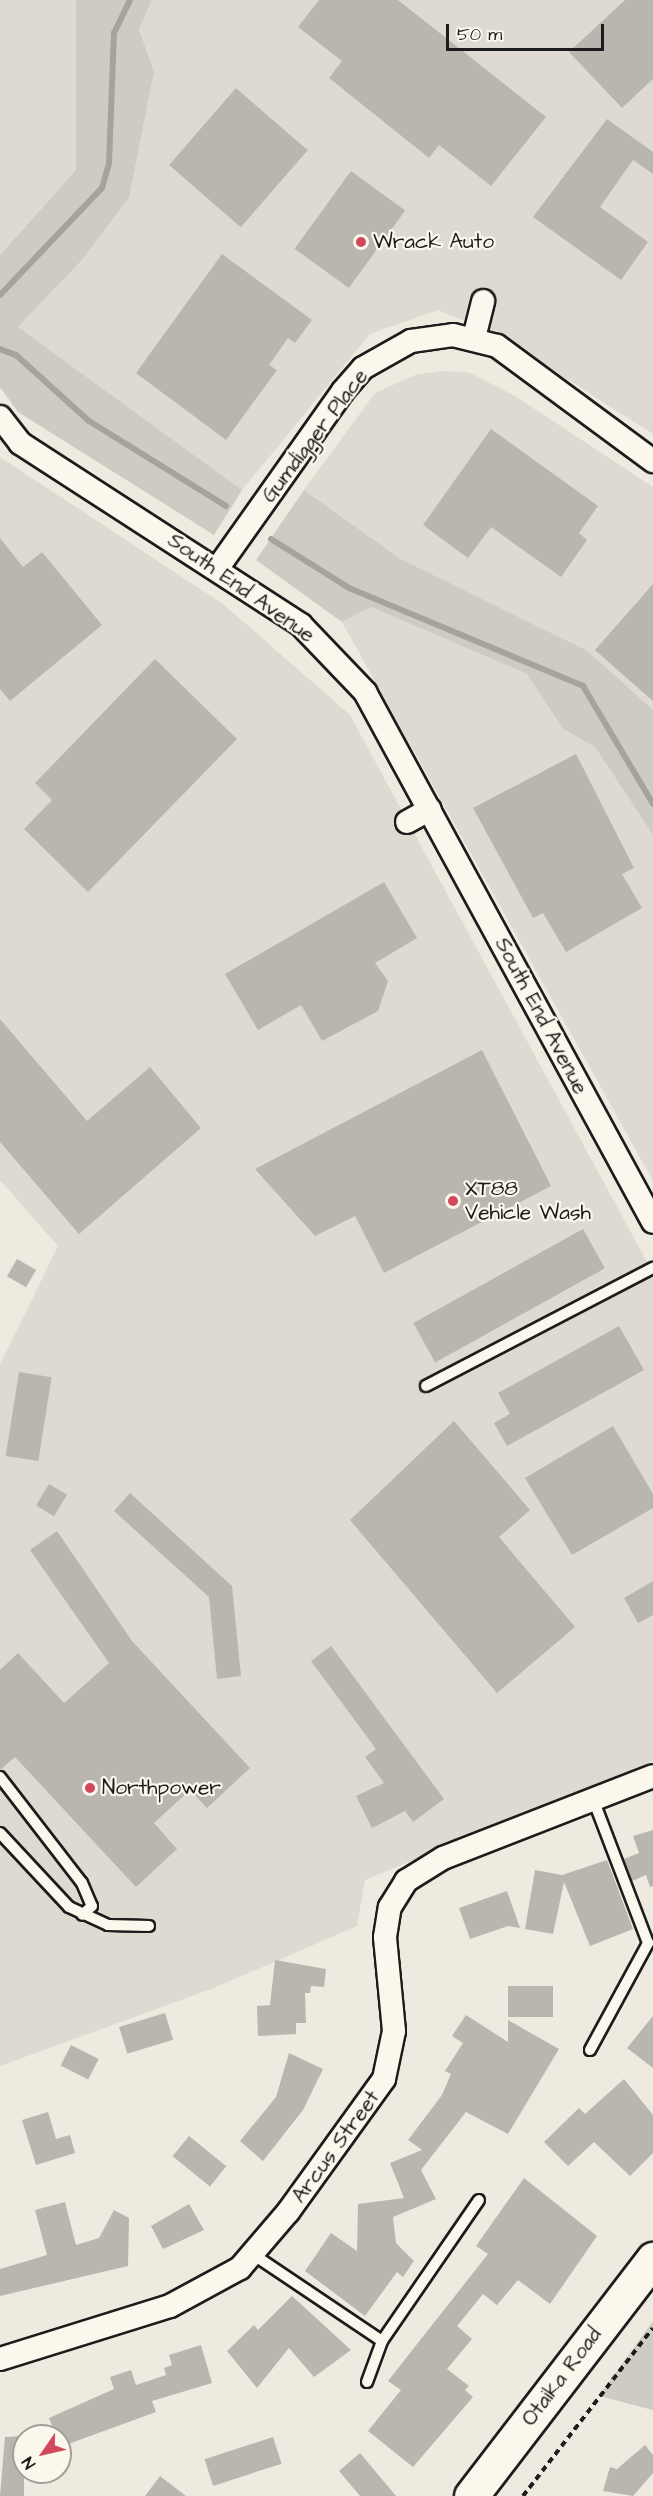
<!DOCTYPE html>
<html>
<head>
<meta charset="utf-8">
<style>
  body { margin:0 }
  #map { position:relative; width:653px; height:2496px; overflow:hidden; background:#eeeadf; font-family:"Architects Daughter",sans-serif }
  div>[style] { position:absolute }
  .built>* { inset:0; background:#dedad1 }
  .green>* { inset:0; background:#ceccc2 }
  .stream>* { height:6px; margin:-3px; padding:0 3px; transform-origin:3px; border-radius:3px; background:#a6a39d }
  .building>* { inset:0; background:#b9b6af; transform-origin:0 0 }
  .path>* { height:4px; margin-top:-2px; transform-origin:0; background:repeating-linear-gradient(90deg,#1c1c1c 0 6px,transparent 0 10.5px) }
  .roads { filter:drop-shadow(2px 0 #1c1c1c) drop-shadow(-2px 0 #1c1c1c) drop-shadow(0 2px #1c1c1c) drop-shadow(0 -2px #1c1c1c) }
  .service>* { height:10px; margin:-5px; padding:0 5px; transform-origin:5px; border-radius:5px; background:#fbf7ec }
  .minor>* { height:22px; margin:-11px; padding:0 11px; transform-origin:11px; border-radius:11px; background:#fbf7ec }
  .trunk>* { height:33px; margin:-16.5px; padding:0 16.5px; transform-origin:16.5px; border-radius:16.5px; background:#fbf7ec }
  .dots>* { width:16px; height:16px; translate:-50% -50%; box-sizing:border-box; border:3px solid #fbf7ec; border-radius:50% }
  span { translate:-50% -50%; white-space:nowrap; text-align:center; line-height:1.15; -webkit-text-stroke:4.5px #fbf7ec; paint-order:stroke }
  .poi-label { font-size:21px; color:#1c1c1c }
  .left { translate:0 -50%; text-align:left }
  .street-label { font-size:21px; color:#1c1c1c }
  .north { position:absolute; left:12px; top:2424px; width:60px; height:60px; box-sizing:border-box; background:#fbf7ec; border:2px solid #a29f99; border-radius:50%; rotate:236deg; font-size:16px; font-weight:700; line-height:24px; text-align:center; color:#1c1c1c }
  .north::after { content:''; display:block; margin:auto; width:21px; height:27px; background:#d1495b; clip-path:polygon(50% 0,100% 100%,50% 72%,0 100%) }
  .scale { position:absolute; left:446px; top:24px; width:158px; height:27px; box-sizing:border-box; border:3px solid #1c1c1c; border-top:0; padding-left:8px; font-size:18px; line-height:21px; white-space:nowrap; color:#1c1c1c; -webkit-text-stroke:4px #fbf7ec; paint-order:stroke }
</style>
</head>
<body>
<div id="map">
  <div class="built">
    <div style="clip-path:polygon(0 0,76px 0,76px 170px,0 255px)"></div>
    <div style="clip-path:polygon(152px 0,653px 0,653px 434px,495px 333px,438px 310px,370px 334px,242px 490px,18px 327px,81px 261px,129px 198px,154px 72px,139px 29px)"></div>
    <div style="clip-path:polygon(440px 371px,468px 372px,515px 396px,653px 487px,653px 710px,588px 651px,401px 559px,304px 490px,375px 393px,415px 375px)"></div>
    <div style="clip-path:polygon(0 457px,223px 604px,350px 715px,653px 1273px,653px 1761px,365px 1880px,357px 1926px,214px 1988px,0 2066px,0 1365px,58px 1246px,0 1180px)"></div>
    <div style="clip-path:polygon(371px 607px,527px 674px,563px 729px,595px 747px,653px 835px,653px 1181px,342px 622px)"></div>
  </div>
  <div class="green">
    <div style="clip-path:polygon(76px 0,152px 0,139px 29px,154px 72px,129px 198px,81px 261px,18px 327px,242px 490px,214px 535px,18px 412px,0 387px,0 255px,76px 170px)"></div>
    <div style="clip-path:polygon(304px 490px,401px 559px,588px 651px,653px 710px,653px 835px,595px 747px,563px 729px,527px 674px,371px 607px,342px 622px,256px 560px)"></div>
    <div style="clip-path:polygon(653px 2321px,653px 2410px,599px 2396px)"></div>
  </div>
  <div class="stream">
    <div style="left:0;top:295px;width:148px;rotate:-46.4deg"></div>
    <div style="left:102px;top:188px;width:26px;rotate:-74deg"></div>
    <div style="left:109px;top:163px;width:130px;rotate:-87.8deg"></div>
    <div style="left:114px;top:33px;width:37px;rotate:-64deg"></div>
    <div style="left:0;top:349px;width:17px;rotate:21deg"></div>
    <div style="left:16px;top:355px;width:98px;rotate:42.1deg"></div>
    <div style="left:89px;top:421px;width:161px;rotate:31.8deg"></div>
    <div style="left:271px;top:539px;width:92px;rotate:32.1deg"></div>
    <div style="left:349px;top:588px;width:254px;rotate:22.7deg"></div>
    <div style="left:583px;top:686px;width:137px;rotate:59.3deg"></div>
  </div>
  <div class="building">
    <div style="clip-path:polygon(319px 0,398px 0,546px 117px,491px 186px,439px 145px,429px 158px,329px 78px,342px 61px,298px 27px)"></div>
    <div style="clip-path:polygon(625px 0,653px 0,653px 79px,622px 108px,569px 52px)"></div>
    <div style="left:236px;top:88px;width:95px;height:102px;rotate:41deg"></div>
    <div style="clip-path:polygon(607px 119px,653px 152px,653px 174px,633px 160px,600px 207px,648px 242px,621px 280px,533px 217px)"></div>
    <div style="left:351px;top:171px;width:67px;height:96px;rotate:36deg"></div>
    <div style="clip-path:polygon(222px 254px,312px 320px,295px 343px,288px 338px,269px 365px,277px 370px,226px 440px,136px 373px)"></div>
    <div style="clip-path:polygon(491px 429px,598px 506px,579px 533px,587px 540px,561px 577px,491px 527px,468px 558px,423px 525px)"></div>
    <div style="clip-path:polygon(0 538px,23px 567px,42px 552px,102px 625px,10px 701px,0 689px)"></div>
    <div style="clip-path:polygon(653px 584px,653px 701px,595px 650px)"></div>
    <div style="clip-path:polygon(155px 659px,237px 739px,88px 892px,24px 829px,52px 800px,35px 783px)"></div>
    <div style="clip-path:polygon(576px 754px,634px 868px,622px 874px,642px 908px,566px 952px,543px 913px,533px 918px,473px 808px)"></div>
    <div style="clip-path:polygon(384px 882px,417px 938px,375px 963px,388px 981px,378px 1011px,322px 1041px,301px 1005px,258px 1030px,225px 974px)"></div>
    <div style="clip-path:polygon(0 1019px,87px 1121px,150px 1067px,201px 1128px,79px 1234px,0 1142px)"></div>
    <div style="clip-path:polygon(482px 1050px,551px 1186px,384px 1273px,355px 1216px,315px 1236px,255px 1169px)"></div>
    <div style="left:583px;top:1229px;width:45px;height:194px;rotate:61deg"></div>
    <div style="left:17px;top:1259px;width:22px;height:20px;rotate:30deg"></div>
    <div style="clip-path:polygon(619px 1326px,644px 1370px,507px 1446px,494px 1423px,510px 1414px,498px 1393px)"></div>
    <div style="left:19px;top:1372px;width:33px;height:85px;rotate:9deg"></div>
    <div style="clip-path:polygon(454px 1421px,530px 1510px,499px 1537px,575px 1627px,497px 1693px,350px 1520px)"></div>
    <div style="clip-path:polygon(613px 1426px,653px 1494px,653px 1508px,572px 1555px,525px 1478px)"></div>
    <div style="left:49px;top:1484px;width:21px;height:25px;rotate:31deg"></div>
    <div style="clip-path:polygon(130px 1493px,232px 1586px,241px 1676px,217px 1679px,209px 1597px,114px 1511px)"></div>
    <div style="clip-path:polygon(57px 1531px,132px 1641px,250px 1768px,207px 1808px,190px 1790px,154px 1823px,177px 1849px,136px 1887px,15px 1757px,0 1770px,0 1670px,18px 1653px,64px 1703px,109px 1663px,30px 1550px)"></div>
    <div style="clip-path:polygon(653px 1581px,653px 1615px,638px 1623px,624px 1598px)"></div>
    <div style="clip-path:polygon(331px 1646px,444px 1799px,413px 1822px,405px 1811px,372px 1828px,356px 1796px,384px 1783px,365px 1757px,376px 1749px,311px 1661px)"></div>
    <div style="clip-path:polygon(653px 1830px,653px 1886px,650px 1887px,646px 1875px,632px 1881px,624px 1859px,639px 1853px,633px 1836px)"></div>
    <div style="clip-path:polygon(607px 1860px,633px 1929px,590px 1946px,564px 1882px,553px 1934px,525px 1929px,535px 1870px,562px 1875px)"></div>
    <div style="clip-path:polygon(507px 1891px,520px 1928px,508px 1926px,470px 1939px,459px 1908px)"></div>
    <div style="clip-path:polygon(275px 1960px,326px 1969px,324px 1987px,311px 1986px,310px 1993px,305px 1993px,306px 2023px,296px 2023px,296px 2034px,258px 2036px,257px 2006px,270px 2005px)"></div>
    <div style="left:508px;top:1986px;width:45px;height:31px"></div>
    <div style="left:165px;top:2013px;width:28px;height:48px;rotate:73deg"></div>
    <div style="clip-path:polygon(466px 2015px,508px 2042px,508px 2020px,559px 2049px,508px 2134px,466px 2112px,421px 2170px,436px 2199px,393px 2217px,396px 2243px,414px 2261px,403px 2277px,397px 2272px,365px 2316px,305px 2271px,331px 2233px,357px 2251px,358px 2204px,404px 2198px,390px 2163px,422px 2150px,408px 2140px,442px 2095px,451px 2074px,445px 2071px,463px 2043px,452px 2036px)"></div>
    <div style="clip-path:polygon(653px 2016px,653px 2068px,627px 2048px)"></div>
    <div style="left:71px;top:2045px;width:31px;height:23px;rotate:27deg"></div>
    <div style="clip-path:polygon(289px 2053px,323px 2069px,303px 2110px,263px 2161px,240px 2141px,276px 2097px)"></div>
    <div style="clip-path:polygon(624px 2079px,653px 2115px,653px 2153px,630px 2176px,594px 2142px,568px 2166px,544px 2142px,579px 2108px,585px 2114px)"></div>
    <div style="clip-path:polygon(48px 2112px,56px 2139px,70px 2135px,75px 2153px,36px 2165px,22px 2120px)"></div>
    <div style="left:189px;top:2136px;width:48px;height:26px;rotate:39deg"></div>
    <div style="clip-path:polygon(524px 2178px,597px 2236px,550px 2304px,518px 2280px,497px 2305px,483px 2294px,457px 2326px,472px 2339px,447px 2369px,469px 2386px,465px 2390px,473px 2397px,413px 2467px,368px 2431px,401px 2390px,388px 2381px,488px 2254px,476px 2246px)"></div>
    <div style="clip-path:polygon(65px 2202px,76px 2245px,99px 2238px,114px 2210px,129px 2218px,128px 2266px,0 2296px,0 2269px,47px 2255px,35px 2210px)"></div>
    <div style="clip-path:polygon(189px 2204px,204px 2230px,163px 2249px,151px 2226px)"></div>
    <div style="clip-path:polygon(292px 2296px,351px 2350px,314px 2377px,289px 2348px,257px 2388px,227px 2351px,254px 2325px,258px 2330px)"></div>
    <div style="clip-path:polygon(201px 2345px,212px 2383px,152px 2401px,156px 2412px,60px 2447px,49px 2418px,114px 2389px,110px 2377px,131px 2370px,136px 2385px,166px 2375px,164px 2368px,172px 2365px,169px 2355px)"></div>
    <div style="clip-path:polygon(24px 2436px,24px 2496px,0 2496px,5px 2437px)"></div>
    <div style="left:273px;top:2437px;width:28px;height:72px;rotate:72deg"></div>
    <div style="clip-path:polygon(645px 2445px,653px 2455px,653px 2473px,633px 2496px,603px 2491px,610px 2467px,617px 2469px)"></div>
    <div style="clip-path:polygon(360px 2453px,396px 2496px,360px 2496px,339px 2471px)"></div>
    <div style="clip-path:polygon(160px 2476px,186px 2496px,145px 2496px)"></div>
  </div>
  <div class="path">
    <div style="left:523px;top:2496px;width:212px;rotate:-52.3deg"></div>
  </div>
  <div class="roads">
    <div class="service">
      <div style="left:426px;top:1386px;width:256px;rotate:-27.5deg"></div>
      <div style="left:0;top:1777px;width:134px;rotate:52.3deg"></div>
      <div style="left:82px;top:1883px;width:25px;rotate:67deg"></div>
      <div style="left:92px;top:1906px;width:13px;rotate:138deg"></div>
      <div style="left:0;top:1833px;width:101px;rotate:47deg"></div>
      <div style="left:69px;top:1907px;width:43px;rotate:24.8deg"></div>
      <div style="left:108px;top:1925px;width:41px;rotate:1.4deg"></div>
      <div style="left:590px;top:2050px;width:122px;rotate:-61.5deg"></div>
      <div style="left:648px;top:1943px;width:154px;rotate:-110.9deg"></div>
      <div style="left:254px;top:2255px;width:154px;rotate:33.9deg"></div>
      <div style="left:367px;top:2382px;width:44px;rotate:-69.9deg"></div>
      <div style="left:382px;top:2341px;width:171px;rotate:-55.5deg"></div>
    </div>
    <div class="minor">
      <div style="left:474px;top:338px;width:38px;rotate:-76deg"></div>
      <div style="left:0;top:417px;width:33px;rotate:52deg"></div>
      <div style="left:20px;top:443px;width:335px;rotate:32.9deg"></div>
      <div style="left:301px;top:625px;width:93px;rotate:46.3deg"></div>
      <div style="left:365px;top:692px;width:603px;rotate:61.48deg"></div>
      <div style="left:217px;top:569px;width:218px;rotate:-54.7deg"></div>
      <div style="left:343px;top:391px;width:30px;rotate:-49deg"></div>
      <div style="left:363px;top:368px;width:55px;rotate:-29.4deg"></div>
      <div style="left:411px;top:341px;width:42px;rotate:-8.1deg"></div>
      <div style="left:453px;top:335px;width:45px;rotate:14deg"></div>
      <div style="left:497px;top:346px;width:194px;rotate:36.4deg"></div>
      <div style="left:407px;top:822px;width:26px;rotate:-29deg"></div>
      <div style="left:0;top:2359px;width:178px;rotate:-17.3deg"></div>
      <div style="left:170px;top:2306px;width:80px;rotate:-28.5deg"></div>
      <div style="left:240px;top:2268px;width:74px;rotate:-49.4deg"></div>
      <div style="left:288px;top:2212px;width:164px;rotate:-54.2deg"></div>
      <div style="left:384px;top:2079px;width:49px;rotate:-78.2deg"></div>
      <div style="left:394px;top:2031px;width:94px;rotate:-95.5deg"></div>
      <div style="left:385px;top:1937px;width:30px;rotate:-81deg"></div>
      <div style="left:390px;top:1907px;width:31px;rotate:-58deg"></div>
      <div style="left:406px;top:1881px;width:44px;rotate:-31.9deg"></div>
      <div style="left:443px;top:1858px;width:225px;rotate:-21.3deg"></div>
    </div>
    <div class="trunk">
      <div style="left:471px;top:2496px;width:299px;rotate:-52.5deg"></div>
    </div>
  </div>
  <div class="dots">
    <div style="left:361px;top:242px;background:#d1495b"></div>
    <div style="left:453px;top:1201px;background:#d1495b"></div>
    <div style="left:90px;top:1788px;background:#d1495b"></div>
  </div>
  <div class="poi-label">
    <span class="left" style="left:373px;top:242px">Wrack Auto</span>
    <span class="left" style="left:465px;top:1201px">XT88<br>Vehicle Wash</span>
    <span class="left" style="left:102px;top:1788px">Northpower</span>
  </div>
  <div class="street-label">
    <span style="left:315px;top:436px;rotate:-53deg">Gumdigger Place</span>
    <span style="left:241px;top:588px;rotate:35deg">South End Avenue</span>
    <span style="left:541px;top:1016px;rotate:62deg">South End Avenue</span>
    <span style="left:336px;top:2147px;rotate:-54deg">Arcus Street</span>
    <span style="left:562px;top:2377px;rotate:-53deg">Otaika Road</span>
  </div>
  <div class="north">N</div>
  <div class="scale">50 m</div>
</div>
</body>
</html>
